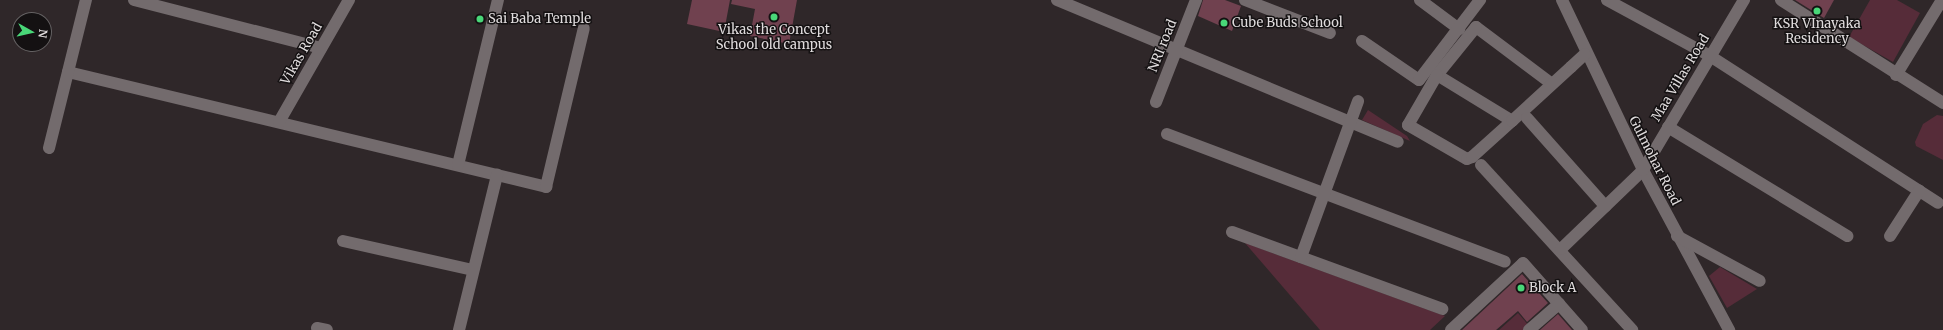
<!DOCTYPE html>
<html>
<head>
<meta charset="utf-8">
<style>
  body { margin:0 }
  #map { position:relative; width:1943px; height:330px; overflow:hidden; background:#2f2729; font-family:Merriweather,serif }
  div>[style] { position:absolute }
  .green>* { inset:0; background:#562c39 }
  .building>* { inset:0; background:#70414f }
  .minor>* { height:12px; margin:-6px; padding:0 6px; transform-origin:6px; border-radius:6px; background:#736b6d }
  .dots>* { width:11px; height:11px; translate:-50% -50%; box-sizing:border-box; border:2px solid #141112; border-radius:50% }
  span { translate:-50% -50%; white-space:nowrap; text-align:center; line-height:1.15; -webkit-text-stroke:3px #141112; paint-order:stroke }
  .poi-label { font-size:13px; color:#dfdbdc }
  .left { translate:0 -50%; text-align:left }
  .street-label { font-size:13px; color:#dfdbdc }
  .north { position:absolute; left:12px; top:12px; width:40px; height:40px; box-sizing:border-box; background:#141112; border:1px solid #656263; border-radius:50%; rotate:98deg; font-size:11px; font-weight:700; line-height:16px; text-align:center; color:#dfdbdc }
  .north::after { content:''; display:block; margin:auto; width:14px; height:18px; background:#49d778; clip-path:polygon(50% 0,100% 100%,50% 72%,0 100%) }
</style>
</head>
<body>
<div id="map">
  <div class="green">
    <div style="clip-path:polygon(1870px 0,1897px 0,1920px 13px,1893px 62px,1849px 37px)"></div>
    <div style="clip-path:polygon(1368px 110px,1407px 136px,1410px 141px,1362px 120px)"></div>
    <div style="clip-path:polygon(1937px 115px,1943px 116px,1943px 160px,1916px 146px,1915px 142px,1923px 124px)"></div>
    <div style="clip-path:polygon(1245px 243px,1445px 316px,1430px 330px,1320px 330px)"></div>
    <div style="clip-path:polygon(1720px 267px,1757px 289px,1727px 308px,1709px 276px)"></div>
    <div style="clip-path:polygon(1518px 313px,1530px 327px,1527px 330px,1499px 330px)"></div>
  </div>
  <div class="building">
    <div style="clip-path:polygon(692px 0,730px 0,724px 32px,687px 24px)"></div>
    <div style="clip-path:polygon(732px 0,797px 0,789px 44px,750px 36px,755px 9px,731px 4px)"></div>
    <div style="clip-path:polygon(1203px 0,1225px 0,1241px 6px,1232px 31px,1198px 16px)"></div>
    <div style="clip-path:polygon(1795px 0,1834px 0,1824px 18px)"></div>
    <div style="clip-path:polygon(1522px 274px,1548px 303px,1527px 322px,1518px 311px,1496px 330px,1462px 330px)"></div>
    <div style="clip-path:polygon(1558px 314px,1572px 330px,1540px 330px)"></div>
  </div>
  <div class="minor">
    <div style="left:134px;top:0;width:193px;rotate:14.4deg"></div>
    <div style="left:1057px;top:0;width:369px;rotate:22.6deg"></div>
    <div style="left:1245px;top:0;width:91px;rotate:21.2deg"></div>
    <div style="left:1420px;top:0;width:49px;rotate:36.6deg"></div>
    <div style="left:1562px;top:0;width:188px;rotate:64.5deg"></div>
    <div style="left:1643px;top:170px;width:182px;rotate:61.7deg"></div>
    <div style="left:1607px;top:0;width:117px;rotate:28.5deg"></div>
    <div style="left:1710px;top:56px;width:271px;rotate:32.8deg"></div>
    <div style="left:1781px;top:0;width:192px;rotate:32.4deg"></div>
    <div style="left:1362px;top:41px;width:69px;rotate:34.4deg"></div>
    <div style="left:1419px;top:80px;width:101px;rotate:-52.7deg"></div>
    <div style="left:68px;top:72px;width:492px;rotate:13.5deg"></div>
    <div style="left:546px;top:187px;width:163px;rotate:-76.6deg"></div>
    <div style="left:1437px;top:75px;width:88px;rotate:31.5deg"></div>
    <div style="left:1896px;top:75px;width:88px;rotate:-58.5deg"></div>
    <div style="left:1552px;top:84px;width:95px;rotate:-143.1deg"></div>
    <div style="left:1476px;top:27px;width:62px;rotate:129.1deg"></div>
    <div style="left:1437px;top:75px;width:58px;rotate:120.1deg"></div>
    <div style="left:1408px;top:125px;width:68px;rotate:30deg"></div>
    <div style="left:1467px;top:159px;width:5px;rotate:-22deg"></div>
    <div style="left:1472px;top:157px;width:54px;rotate:-42deg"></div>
    <div style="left:1512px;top:121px;width:80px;rotate:-42.5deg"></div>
    <div style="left:1571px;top:67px;width:19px;rotate:-43deg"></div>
    <div style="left:1156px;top:102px;width:110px;rotate:-68.6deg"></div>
    <div style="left:1527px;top:118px;width:118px;rotate:48.4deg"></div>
    <div style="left:279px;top:122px;width:141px;rotate:-60.2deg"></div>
    <div style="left:1668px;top:127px;width:210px;rotate:31.3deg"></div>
    <div style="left:1167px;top:134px;width:361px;rotate:20.7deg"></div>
    <div style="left:49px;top:148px;width:153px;rotate:-76deg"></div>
    <div style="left:458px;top:165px;width:170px;rotate:-76.4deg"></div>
    <div style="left:1481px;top:165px;width:224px;rotate:47.5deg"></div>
    <div style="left:1232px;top:232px;width:224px;rotate:20.1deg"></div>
    <div style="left:1677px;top:236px;width:94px;rotate:28.5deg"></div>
    <div style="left:1890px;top:236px;width:54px;rotate:-57.2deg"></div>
    <div style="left:343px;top:241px;width:133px;rotate:12.6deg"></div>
    <div style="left:1561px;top:249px;width:114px;rotate:-43.9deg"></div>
    <div style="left:1643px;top:170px;width:198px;rotate:-59.3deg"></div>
    <div style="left:1301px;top:257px;width:166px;rotate:-69.9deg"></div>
    <div style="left:317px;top:328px;width:10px;rotate:11deg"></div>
    <div style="left:459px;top:330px;width:160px;rotate:-76.2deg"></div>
    <div style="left:1451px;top:330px;width:98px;rotate:-42.9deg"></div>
    <div style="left:1523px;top:263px;width:89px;rotate:48.6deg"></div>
    <div style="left:1529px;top:330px;width:40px;rotate:-41deg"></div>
  </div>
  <div class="dots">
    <div style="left:1817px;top:11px;background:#49d778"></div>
    <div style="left:774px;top:17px;background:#49d778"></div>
    <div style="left:480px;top:19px;background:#49d778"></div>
    <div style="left:1224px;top:23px;background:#49d778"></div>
    <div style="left:1521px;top:288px;background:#49d778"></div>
  </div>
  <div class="poi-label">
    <span class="left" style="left:488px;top:19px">Sai Baba Temple</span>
    <span class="left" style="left:1232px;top:23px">Cube Buds School</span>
    <span style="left:1817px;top:32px">KSR VInayaka<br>Residency</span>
    <span style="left:774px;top:38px">Vikas the Concept<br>School old campus</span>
    <span class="left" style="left:1529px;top:288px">Block A</span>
  </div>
  <div class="street-label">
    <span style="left:1163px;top:46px;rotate:-68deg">NRI road</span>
    <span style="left:302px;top:54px;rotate:-60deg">Vikas Road</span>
    <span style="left:1681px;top:78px;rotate:-59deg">Maa Villas Road</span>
    <span style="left:1654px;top:161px;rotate:63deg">Gulmohar Road</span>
  </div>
  <div class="north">N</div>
</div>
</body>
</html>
